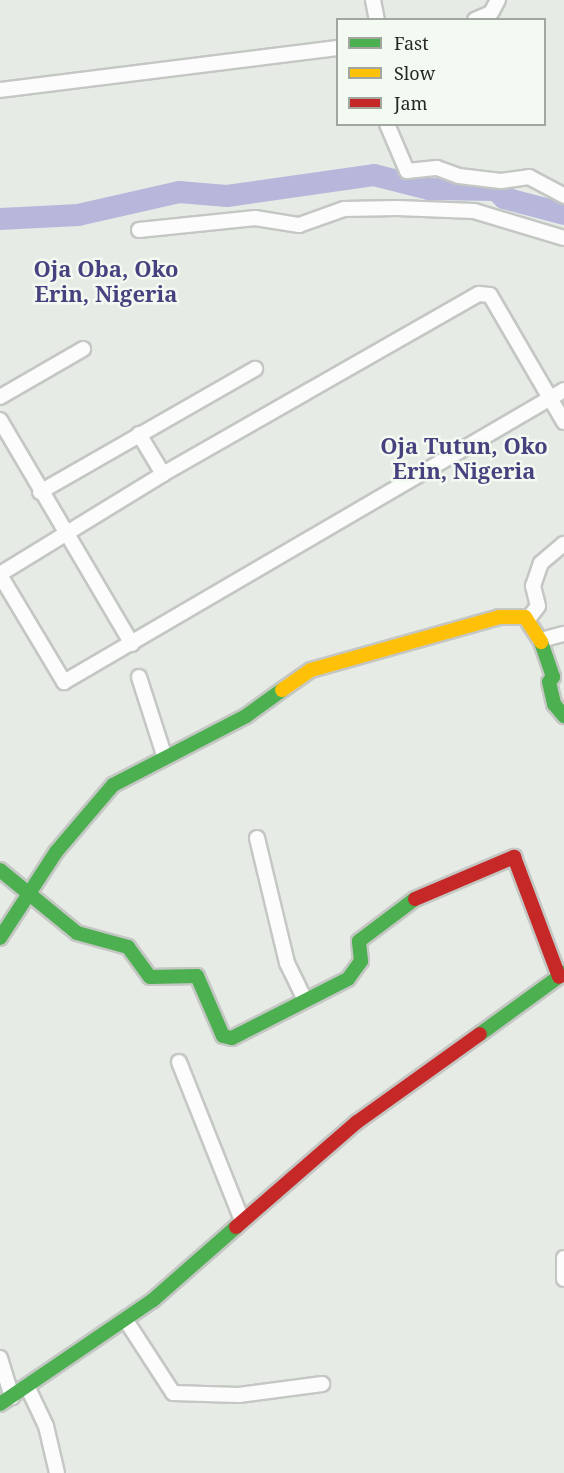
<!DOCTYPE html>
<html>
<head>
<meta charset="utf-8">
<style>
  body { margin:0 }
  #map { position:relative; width:564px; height:1473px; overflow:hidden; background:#e7ebe6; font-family:"Noto Serif",serif }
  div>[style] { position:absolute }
  .river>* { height:22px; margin:-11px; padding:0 11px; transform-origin:11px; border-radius:11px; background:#b7b7db }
  .roads { filter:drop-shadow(2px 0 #c4c7c3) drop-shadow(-2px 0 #c4c7c3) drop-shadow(0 2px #c4c7c3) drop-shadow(0 -2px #c4c7c3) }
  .street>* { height:14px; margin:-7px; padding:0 7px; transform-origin:7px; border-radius:7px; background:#fbfcfb }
  .fast>* { height:14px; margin:-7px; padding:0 7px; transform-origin:7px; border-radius:7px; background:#4caf50 }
  .slow>* { height:14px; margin:-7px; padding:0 7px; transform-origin:7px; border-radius:7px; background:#ffc107 }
  .jam>* { height:14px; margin:-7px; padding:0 7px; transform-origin:7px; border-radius:7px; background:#c62828 }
  span { translate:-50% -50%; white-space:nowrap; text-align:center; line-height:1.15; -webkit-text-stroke:5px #f3faf1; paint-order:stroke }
  .district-label { font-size:22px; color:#47427f; font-weight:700 }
  .legend { position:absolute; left:336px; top:18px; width:210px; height:108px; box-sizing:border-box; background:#f3faf1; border:2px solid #a1a69f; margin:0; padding:8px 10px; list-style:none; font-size:18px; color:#262825 }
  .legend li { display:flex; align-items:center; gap:12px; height:30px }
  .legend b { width:30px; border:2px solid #a1a69f }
</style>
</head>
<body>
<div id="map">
  <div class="river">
    <div style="left:0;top:219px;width:78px;rotate:-2.9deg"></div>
    <div style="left:78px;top:215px;width:104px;rotate:-12.8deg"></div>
    <div style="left:179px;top:192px;width:48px;rotate:4.8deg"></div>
    <div style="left:227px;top:196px;width:148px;rotate:-8.1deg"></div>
    <div style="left:374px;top:175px;width:57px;rotate:14.3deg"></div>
    <div style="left:429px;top:189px;width:67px;rotate:0.9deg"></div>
    <div style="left:496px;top:190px;width:11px;rotate:45deg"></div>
    <div style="left:504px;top:198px;width:62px;rotate:14.9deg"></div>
  </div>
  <div class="roads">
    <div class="street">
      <div style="left:373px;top:0;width:20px;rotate:79deg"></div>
      <div style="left:475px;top:20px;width:17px;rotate:-24deg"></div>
      <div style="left:491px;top:13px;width:15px;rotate:-62deg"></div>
      <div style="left:0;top:90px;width:341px;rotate:-7.1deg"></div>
      <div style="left:387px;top:124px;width:51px;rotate:66.9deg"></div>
      <div style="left:407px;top:171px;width:30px;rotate:-6deg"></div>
      <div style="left:437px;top:168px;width:23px;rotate:20deg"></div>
      <div style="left:459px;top:176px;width:42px;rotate:6.8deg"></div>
      <div style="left:501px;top:181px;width:28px;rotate:-8deg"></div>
      <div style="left:529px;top:177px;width:40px;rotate:28deg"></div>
      <div style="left:139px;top:230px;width:117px;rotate:-5.9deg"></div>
      <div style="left:255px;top:218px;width:45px;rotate:9deg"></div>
      <div style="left:299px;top:225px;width:48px;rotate:-19.6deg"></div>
      <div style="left:344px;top:209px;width:53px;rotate:-1.1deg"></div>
      <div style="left:397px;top:208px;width:77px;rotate:2.2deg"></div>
      <div style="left:474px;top:211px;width:94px;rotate:16.7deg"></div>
      <div style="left:0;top:397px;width:96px;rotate:-30deg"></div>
      <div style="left:0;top:420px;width:260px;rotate:59.5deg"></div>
      <div style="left:139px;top:434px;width:47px;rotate:59deg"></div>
      <div style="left:40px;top:492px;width:248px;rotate:-29.8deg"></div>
      <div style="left:0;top:574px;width:191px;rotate:-31.5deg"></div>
      <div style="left:163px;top:474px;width:364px;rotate:-29.7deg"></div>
      <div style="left:479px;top:294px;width:11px;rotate:5deg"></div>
      <div style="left:490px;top:295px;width:147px;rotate:59.8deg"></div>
      <div style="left:0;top:575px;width:125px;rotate:59.1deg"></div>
      <div style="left:64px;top:682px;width:579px;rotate:-30.28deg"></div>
      <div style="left:528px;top:619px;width:16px;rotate:-52deg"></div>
      <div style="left:538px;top:606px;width:21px;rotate:-104deg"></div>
      <div style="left:533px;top:586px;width:24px;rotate:-71deg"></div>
      <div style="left:541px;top:563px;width:30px;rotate:-40deg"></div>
      <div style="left:541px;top:640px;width:24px;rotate:-15deg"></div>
      <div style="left:139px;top:677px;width:82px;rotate:72.2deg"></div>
      <div style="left:257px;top:838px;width:129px;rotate:76.5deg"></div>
      <div style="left:287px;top:963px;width:39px;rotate:64deg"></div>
      <div style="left:179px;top:1062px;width:170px;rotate:68.3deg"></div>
      <div style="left:564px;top:1258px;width:21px;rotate:90deg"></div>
      <div style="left:125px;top:1319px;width:88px;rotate:57deg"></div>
      <div style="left:173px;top:1393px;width:66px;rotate:1.7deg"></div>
      <div style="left:239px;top:1395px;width:84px;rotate:-7.5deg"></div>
      <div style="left:0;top:1358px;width:41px;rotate:72.9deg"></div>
      <div style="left:27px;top:1386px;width:44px;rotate:64.6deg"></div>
      <div style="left:46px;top:1426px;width:48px;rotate:76.8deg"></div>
    </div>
    <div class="fast">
      <div style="left:541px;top:642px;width:37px;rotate:71deg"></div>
      <div style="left:553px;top:677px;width:6px;rotate:129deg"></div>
      <div style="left:549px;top:682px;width:23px;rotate:77deg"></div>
      <div style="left:554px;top:704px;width:16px;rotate:50deg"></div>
      <div style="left:0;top:870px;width:99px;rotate:39.3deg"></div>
      <div style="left:77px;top:933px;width:53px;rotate:15.4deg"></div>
      <div style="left:128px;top:947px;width:37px;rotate:54deg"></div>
      <div style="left:150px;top:977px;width:47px;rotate:-1.2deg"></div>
      <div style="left:197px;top:976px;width:65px;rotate:66.6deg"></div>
      <div style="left:223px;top:1036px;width:9px;rotate:13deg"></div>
      <div style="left:232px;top:1038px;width:130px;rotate:-27deg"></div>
      <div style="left:348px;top:979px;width:22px;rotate:-54deg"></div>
      <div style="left:361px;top:961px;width:20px;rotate:-96deg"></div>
      <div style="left:359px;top:941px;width:70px;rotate:-36.9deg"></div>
      <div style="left:0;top:938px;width:103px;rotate:-56.9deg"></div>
      <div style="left:56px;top:852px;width:88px;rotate:-49.6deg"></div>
      <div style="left:113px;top:785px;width:150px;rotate:-27.4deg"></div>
      <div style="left:246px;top:716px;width:44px;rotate:-35.8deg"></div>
      <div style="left:480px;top:1034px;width:104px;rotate:-36deg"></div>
      <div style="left:0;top:1404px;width:185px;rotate:-34.2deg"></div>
      <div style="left:153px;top:1300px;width:111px;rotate:-41.3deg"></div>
    </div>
    <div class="slow">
      <div style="left:282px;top:690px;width:35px;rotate:-35deg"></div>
      <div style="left:311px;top:670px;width:195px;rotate:-15.7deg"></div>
      <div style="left:499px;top:617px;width:26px"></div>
      <div style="left:525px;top:617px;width:30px;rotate:57deg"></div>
    </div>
    <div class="jam">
      <div style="left:415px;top:899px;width:108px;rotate:-23deg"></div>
      <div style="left:514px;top:857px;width:128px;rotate:69.4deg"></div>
      <div style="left:236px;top:1227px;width:160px;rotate:-41deg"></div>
      <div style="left:357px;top:1122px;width:151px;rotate:-35.6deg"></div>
    </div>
  </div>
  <div class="district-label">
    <span style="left:106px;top:281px">Oja Oba, Oko<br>Erin, Nigeria</span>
    <span style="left:464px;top:458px">Oja Tutun, Oko<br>Erin, Nigeria</span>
  </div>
  <ul class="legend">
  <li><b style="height:8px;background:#4caf50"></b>Fast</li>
  <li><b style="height:8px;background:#ffc107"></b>Slow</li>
  <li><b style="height:8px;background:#c62828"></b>Jam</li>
  </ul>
</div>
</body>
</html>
